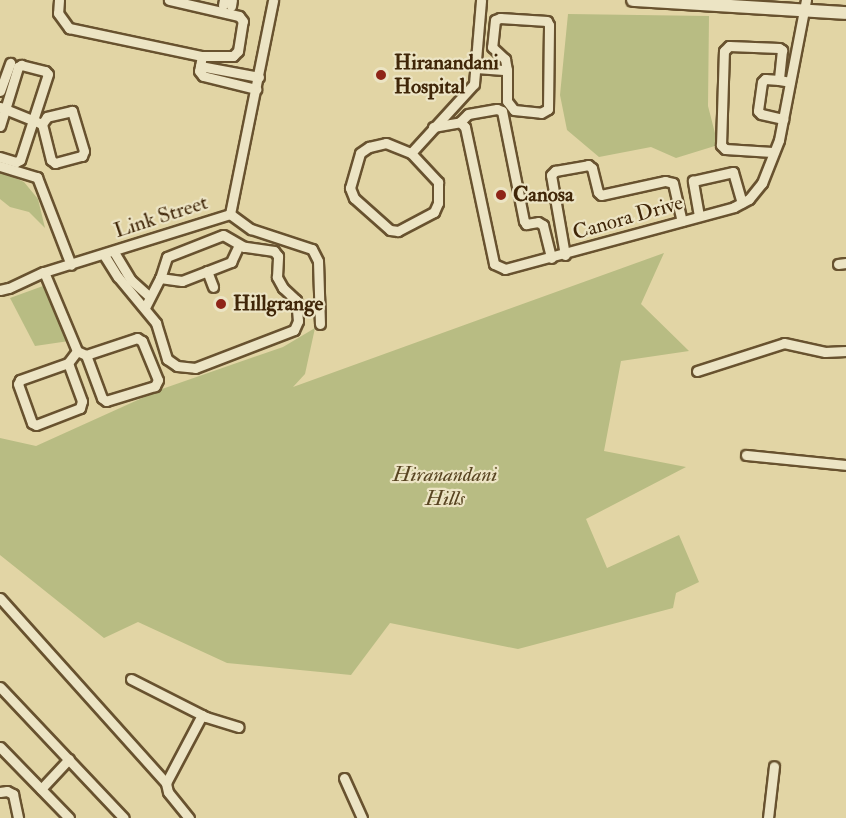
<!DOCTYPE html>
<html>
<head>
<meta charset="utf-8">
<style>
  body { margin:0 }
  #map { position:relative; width:846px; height:818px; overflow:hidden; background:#e2d5a5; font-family:"IM FELL Double Pica",serif }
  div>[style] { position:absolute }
  .green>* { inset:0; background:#b8bc83 }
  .roads { filter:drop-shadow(2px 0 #68522f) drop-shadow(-2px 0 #68522f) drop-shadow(0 2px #68522f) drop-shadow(0 -2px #68522f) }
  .minor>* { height:9px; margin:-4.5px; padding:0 4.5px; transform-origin:4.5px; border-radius:4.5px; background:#ece4c4 }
  .secondary>* { height:12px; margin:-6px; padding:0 6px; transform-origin:6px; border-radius:6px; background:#ece4c4 }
  .dots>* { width:16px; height:16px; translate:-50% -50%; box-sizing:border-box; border:3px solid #ece4c4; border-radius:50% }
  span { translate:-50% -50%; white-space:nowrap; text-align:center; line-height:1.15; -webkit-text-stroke:4.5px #ece4c4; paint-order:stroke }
  .poi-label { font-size:21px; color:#402608; font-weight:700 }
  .left { translate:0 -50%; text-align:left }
  .street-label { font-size:21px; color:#402608 }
  .park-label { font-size:21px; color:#584421; font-style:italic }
</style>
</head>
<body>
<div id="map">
  <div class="green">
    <div style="clip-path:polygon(568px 14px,709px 16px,708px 106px,718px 145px,676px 158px,651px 147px,599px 157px,567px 130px,560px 95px)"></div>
    <div style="clip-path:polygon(0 171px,24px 182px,38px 199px,45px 228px,29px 212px,10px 207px,0 199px)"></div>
    <div style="clip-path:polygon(664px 253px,641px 304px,689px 351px,621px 361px,604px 451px,686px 467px,586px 519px,607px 568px,679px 535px,699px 582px,676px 593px,673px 608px,518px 649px,390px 623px,351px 675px,227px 663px,138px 622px,104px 638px,0 555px,0 438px,36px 446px,162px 389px,283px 347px,315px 328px,305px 374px,293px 387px)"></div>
    <div style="clip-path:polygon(43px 286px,69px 341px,35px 346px,10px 298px)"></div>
  </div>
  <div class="roads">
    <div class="minor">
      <div style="left:59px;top:0;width:13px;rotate:94deg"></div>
      <div style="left:58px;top:13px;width:19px;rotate:54deg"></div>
      <div style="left:69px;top:28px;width:136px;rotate:11.9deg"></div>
      <div style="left:202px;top:56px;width:31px"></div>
      <div style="left:233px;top:56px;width:7px;rotate:-45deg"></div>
      <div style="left:238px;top:51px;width:30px;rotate:-81deg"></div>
      <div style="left:243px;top:21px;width:6px;rotate:-129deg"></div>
      <div style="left:239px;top:16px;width:72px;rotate:-167.1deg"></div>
      <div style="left:223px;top:5px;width:5px;rotate:-79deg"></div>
      <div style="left:231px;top:6px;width:6px;rotate:-81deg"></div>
      <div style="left:202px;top:56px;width:15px;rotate:101deg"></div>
      <div style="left:199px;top:71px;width:6px;rotate:51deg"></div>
      <div style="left:203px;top:76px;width:55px;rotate:13.8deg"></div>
      <div style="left:200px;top:66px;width:60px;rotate:10.6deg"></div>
      <div style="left:476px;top:68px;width:31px;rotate:4deg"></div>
      <div style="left:507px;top:70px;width:31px;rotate:90deg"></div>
      <div style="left:507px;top:101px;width:11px;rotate:52deg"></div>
      <div style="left:514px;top:110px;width:27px;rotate:6deg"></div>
      <div style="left:541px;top:113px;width:8px;rotate:-30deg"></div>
      <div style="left:548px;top:109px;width:84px;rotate:-89.3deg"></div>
      <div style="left:549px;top:25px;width:4px;rotate:-117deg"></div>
      <div style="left:547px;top:21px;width:47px;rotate:-176.3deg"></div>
      <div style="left:500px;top:18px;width:5px;rotate:158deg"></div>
      <div style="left:495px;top:20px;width:27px;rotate:96deg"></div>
      <div style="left:492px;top:47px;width:18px;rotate:43deg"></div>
      <div style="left:505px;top:59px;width:11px;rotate:80deg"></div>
      <div style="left:779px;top:80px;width:14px;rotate:-176deg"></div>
      <div style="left:765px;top:79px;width:4px;rotate:135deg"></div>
      <div style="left:762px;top:82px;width:29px;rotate:98deg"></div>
      <div style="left:758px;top:111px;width:4px;rotate:45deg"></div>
      <div style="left:761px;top:114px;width:23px;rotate:13deg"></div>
      <div style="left:0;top:91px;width:30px;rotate:-70deg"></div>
      <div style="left:0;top:107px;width:45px;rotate:22deg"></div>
      <div style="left:42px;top:124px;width:37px;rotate:76deg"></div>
      <div style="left:51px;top:160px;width:5px;rotate:37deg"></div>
      <div style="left:55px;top:163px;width:28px;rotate:-15deg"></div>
      <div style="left:82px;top:156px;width:5px;rotate:-68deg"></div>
      <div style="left:84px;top:151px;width:42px;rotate:-106.7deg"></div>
      <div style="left:72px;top:111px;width:26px;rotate:167deg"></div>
      <div style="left:47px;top:117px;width:9px;rotate:126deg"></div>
      <div style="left:460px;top:122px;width:11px;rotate:-45deg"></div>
      <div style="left:468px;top:114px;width:29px;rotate:-10deg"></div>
      <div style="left:497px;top:109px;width:5px;rotate:22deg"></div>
      <div style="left:502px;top:111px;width:112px;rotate:78.7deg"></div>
      <div style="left:524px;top:221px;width:4px;rotate:56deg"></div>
      <div style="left:526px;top:224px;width:12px;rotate:-9deg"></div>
      <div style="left:538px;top:222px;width:6px;rotate:31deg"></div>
      <div style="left:543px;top:225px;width:34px;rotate:76deg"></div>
      <div style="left:0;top:126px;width:62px;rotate:-73deg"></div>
      <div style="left:18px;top:67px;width:4px;rotate:-34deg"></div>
      <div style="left:21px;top:65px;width:25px;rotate:14deg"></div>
      <div style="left:45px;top:71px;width:4px;rotate:45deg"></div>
      <div style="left:48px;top:74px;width:90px;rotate:108deg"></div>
      <div style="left:20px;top:160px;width:4px;rotate:153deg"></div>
      <div style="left:16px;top:162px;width:17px;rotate:-163deg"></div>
      <div style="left:433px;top:127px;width:27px;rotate:-10deg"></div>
      <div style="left:460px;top:122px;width:7px;rotate:45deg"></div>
      <div style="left:465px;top:127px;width:140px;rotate:78deg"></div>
      <div style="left:494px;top:264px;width:12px;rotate:24deg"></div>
      <div style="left:505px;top:269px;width:237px;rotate:-15.1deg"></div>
      <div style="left:734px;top:207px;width:17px;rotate:-28deg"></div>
      <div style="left:749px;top:199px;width:21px;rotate:-51deg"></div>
      <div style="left:762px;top:183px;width:46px;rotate:-68.4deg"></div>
      <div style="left:779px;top:140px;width:143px;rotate:-79.1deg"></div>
      <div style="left:386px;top:143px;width:27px;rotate:22deg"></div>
      <div style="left:411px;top:153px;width:40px;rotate:47deg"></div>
      <div style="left:438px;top:182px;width:21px;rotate:90deg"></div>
      <div style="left:438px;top:203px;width:10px;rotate:114deg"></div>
      <div style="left:434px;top:212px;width:41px;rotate:152.2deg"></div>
      <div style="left:398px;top:231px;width:8px;rotate:-173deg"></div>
      <div style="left:390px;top:230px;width:48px;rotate:-138.4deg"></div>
      <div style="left:354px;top:198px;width:11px;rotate:-112deg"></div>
      <div style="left:350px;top:188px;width:36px;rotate:-74deg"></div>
      <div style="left:360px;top:153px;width:11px;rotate:-34deg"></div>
      <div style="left:369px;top:147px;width:17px;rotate:-13deg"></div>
      <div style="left:772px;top:152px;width:47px;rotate:-176.3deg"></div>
      <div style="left:725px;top:149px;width:6px;rotate:-135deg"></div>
      <div style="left:721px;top:145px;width:94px;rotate:-88.2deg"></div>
      <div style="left:724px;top:51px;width:7px;rotate:-45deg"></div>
      <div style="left:729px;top:46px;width:50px;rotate:2.3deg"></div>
      <div style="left:779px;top:48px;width:4px;rotate:34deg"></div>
      <div style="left:782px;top:50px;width:30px;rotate:96deg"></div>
      <div style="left:779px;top:80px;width:11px;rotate:10deg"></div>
      <div style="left:411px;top:153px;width:93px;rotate:-47.6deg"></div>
      <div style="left:474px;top:84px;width:84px;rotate:-85.2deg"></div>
      <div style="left:0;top:166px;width:39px;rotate:17deg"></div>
      <div style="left:37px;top:177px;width:94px;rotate:68.9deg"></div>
      <div style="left:230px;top:214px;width:26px;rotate:36deg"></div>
      <div style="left:251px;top:229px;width:64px;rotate:18.2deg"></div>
      <div style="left:312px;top:249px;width:13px;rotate:63deg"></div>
      <div style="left:318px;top:261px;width:63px;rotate:88.2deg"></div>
      <div style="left:699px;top:216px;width:36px;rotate:-100deg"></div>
      <div style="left:693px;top:181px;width:41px;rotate:-12.7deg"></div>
      <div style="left:733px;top:172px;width:32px;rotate:74deg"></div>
      <div style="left:114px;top:252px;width:33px;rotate:59deg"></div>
      <div style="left:131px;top:280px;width:25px;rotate:42deg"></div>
      <div style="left:104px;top:255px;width:26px;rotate:58deg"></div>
      <div style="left:118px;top:277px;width:60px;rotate:50.4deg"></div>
      <div style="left:156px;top:323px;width:38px;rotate:73deg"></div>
      <div style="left:167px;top:359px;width:12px;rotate:35deg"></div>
      <div style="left:177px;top:366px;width:18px;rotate:6deg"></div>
      <div style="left:195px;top:368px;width:106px;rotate:-21deg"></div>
      <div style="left:294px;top:330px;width:10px;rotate:-66deg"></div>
      <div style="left:298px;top:321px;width:21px;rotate:-95deg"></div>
      <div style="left:296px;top:300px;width:18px;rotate:-137deg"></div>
      <div style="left:283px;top:288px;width:13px;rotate:-119deg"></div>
      <div style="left:277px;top:277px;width:21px;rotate:-87deg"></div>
      <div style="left:278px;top:256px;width:6px;rotate:-129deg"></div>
      <div style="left:274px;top:251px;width:30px;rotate:-172deg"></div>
      <div style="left:244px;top:247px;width:24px;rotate:-150deg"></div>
      <div style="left:223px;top:235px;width:60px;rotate:158.6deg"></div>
      <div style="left:167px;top:257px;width:22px;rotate:108deg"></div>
      <div style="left:160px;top:278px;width:33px;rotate:117deg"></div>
      <div style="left:565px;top:255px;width:81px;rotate:-99.9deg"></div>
      <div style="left:551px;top:175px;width:6px;rotate:-45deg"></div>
      <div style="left:555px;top:171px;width:34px;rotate:-10deg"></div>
      <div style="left:588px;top:165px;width:5px;rotate:37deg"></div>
      <div style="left:592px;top:168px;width:25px;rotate:76deg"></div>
      <div style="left:598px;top:192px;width:4px;rotate:45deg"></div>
      <div style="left:601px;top:195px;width:66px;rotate:-12.3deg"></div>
      <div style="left:665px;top:181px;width:8px;rotate:14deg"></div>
      <div style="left:673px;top:183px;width:39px;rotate:77deg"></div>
      <div style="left:838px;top:264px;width:8px;rotate:-7deg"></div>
      <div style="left:207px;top:271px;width:17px;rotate:69deg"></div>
      <div style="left:44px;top:272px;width:86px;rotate:67.3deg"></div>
      <div style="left:77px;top:351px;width:10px;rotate:24deg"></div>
      <div style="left:86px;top:355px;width:54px;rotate:-18.4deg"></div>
      <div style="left:137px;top:338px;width:6px;rotate:31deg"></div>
      <div style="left:142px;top:341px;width:42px;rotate:67.7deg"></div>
      <div style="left:158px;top:380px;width:7px;rotate:117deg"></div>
      <div style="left:155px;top:386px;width:51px;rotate:163deg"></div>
      <div style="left:106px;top:401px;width:5px;rotate:-143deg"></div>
      <div style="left:102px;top:398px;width:46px;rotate:-110.4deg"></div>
      <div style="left:160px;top:278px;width:22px;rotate:8deg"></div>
      <div style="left:182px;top:281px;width:53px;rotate:-21.2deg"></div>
      <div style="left:231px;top:262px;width:19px;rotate:-65deg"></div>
      <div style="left:0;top:290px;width:9px;rotate:-13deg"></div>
      <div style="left:9px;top:288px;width:38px;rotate:-25deg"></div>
      <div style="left:44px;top:272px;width:195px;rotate:-17.3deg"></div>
      <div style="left:230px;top:214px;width:218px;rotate:-78.6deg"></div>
      <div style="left:68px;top:363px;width:51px;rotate:160.5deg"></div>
      <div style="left:20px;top:380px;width:4px;rotate:117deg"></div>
      <div style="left:18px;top:384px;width:41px;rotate:70.3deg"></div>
      <div style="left:32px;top:423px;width:4px;rotate:27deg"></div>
      <div style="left:36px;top:425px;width:47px;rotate:-21.1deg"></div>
      <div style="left:80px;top:408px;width:7px;rotate:-74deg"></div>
      <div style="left:82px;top:401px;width:40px;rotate:-110.2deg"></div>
      <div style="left:68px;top:363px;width:15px;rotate:-53deg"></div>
      <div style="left:697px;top:371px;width:91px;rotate:-17.8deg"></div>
      <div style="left:784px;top:343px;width:42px;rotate:12.4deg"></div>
      <div style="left:825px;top:352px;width:21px;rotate:-3deg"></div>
      <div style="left:746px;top:455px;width:100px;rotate:5.7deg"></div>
      <div style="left:0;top:598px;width:249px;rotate:48.1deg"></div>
      <div style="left:131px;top:679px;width:84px;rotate:26.9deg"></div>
      <div style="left:206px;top:717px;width:34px;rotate:17deg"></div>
      <div style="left:0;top:687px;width:180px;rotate:46.6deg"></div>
      <div style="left:0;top:747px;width:99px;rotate:45.8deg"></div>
      <div style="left:344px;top:778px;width:44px;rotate:65.8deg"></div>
      <div style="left:41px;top:789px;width:41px;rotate:-47deg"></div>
      <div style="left:0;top:792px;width:7px;rotate:-8deg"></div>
      <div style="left:7px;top:791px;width:7px;rotate:27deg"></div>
      <div style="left:13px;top:794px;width:25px;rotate:78deg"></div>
      <div style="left:189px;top:818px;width:33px;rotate:-129deg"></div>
      <div style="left:168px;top:792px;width:9px;rotate:-103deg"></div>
      <div style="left:166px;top:783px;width:77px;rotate:-62.1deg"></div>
      <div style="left:768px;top:818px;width:52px;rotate:-83.4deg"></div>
    </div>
    <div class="secondary">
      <div style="left:633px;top:0;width:213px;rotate:3.5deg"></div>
    </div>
  </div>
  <div class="dots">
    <div style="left:381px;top:75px;background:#8f2418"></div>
    <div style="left:501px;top:195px;background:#8f2418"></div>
    <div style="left:221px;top:304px;background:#8f2418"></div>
  </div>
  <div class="poi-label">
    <span class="left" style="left:394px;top:75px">Hiranandani<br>Hospital</span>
    <span class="left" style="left:513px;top:195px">Canosa</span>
    <span class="left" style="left:233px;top:304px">Hillgrange</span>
  </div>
  <div class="street-label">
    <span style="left:161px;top:217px;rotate:-18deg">Link Street</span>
    <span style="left:628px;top:218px;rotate:-16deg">Canora Drive</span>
  </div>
  <div class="park-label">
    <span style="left:445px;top:487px">Hiranandani<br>Hills</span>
  </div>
</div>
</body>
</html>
